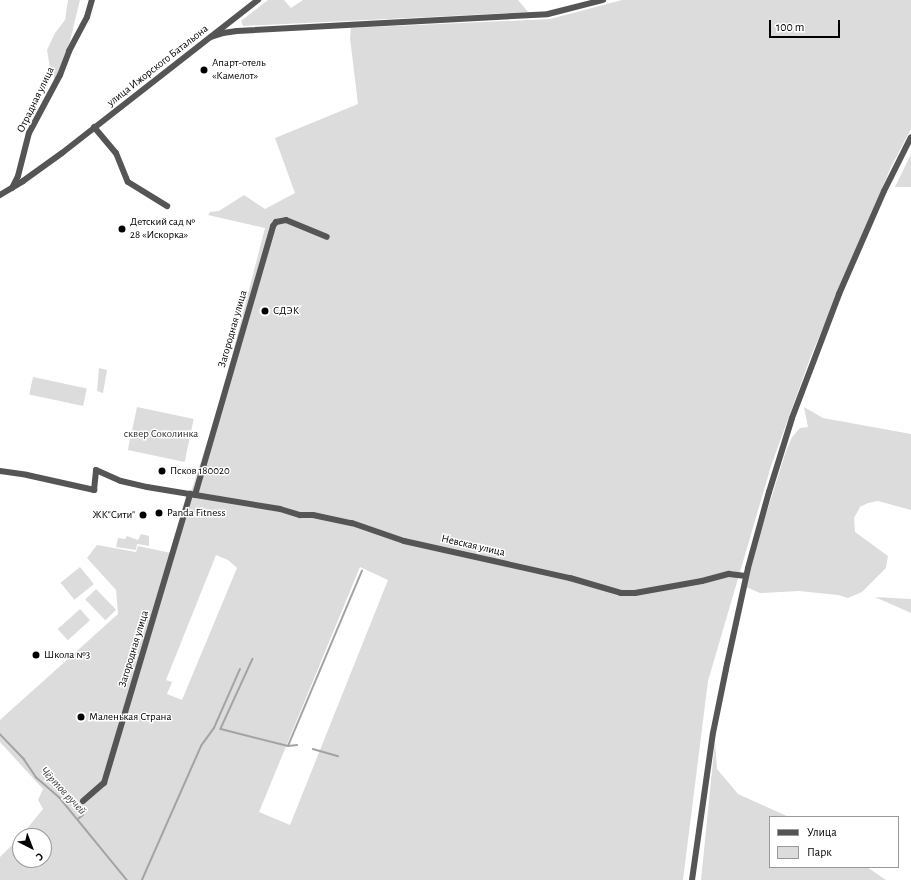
<!DOCTYPE html>
<html>
<head>
<meta charset="utf-8">
<style>
  body { margin:0 }
  #map { position:relative; width:911px; height:880px; overflow:hidden; background:#fff; font-family:"Alegreya Sans",sans-serif }
  div>[style] { position:absolute }
  .green>* { inset:0; background:#dcdcdc; transform-origin:0 0 }
  .stream>* { height:1.5px; margin:-0.75px; padding:0 0.75px; transform-origin:0.75px; border-radius:0.75px; background:#a3a3a3 }
  .minor>* { height:6px; margin:-3px; padding:0 3px; transform-origin:3px; border-radius:3px; background:#555 }
  .dots>* { width:11px; height:11px; translate:-50% -50%; box-sizing:border-box; border:2px solid #fff; border-radius:50% }
  span { translate:-50% -50%; white-space:nowrap; text-align:center; line-height:1.15; -webkit-text-stroke:3px #fff; paint-order:stroke }
  .poi-label { font-size:11px; color:#000 }
  .left { translate:0 -50%; text-align:left }
  .right { translate:-100% -50%; text-align:right }
  .street-label { font-size:11px; color:#000 }
  .park-label { font-size:11px; color:#333 }
  .water-label { font-size:12px; color:#444; font-style:italic }
  .legend { position:absolute; left:769px; top:816px; width:130px; height:52px; box-sizing:border-box; background:#fff; border:1px solid #999; margin:0; padding:5px 7px; list-style:none; font-size:12px; color:#000 }
  .legend li { display:flex; align-items:center; gap:8px; height:20px }
  .legend b { width:20px; border:1px solid #999 }
  .north { position:absolute; left:12px; top:828px; width:40px; height:40px; box-sizing:border-box; background:#fff; border:1px solid #999; border-radius:50%; rotate:138deg; font-size:11px; font-weight:700; line-height:16px; text-align:center; color:#000 }
  .north::after { content:''; display:block; margin:auto; width:14px; height:18px; background:#000; clip-path:polygon(50% 0,100% 100%,50% 72%,0 100%) }
  .scale { position:absolute; left:769px; top:20px; width:71px; height:18px; box-sizing:border-box; border:2px solid #000; border-top:0; padding-left:5px; font-size:12px; line-height:14px; white-space:nowrap; color:#000; -webkit-text-stroke:3px #fff; paint-order:stroke }
</style>
</head>
<body>
<div id="map">
  <div class="green">
    <div style="clip-path:polygon(68px 0,80px 0,70px 41px,55px 80px,50px 68px,47px 50px,55px 33px,65px 20px)"></div>
    <div style="clip-path:polygon(268px 0,284px 0,291px 8px,303px 0,518px 0,528px 12px,243px 26px,241px 21px)"></div>
    <div style="clip-path:polygon(evenodd,622px 0,911px 0,911px 129px,891px 167px,811px 356px,771px 466px,708px 681px,683px 880px,0 880px,0 857px,20px 837px,20px 860px,44px 860px,44px 836px,21px 836px,43px 809px,38px 800px,43px 789px,0 742px,0 720px,118px 614px,116px 590px,87px 558px,97px 545px,136px 552px,138px 546px,171px 553px,219px 406px,265px 228px,208px 215px,210px 212px,219px 211px,244px 195px,265px 209px,295px 193px,275px 138px,358px 104px,350px 38px,351px 28px,550px 19px,622px 0,216px 555px,228px 560px,237px 568px,182px 700px,167px 694px,172px 682px,166px 680px,216px 555px,622px 0,360px 567px,388px 580px,290px 825px,259px 812px,360px 567px)"></div>
    <div style="clip-path:polygon(911px 154px,911px 187px,895px 187px)"></div>
    <div style="clip-path:polygon(99px 368px,107px 370px,103px 393px,97px 391px)"></div>
    <div style="left:33px;top:377px;width:55px;height:18px;rotate:12deg"></div>
    <div style="left:137px;top:407px;width:58px;height:44px;rotate:12deg"></div>
    <div style="clip-path:polygon(804px 407px,823px 418px,911px 434px,911px 510px,878px 501px,868px 503px,860px 507px,854px 518px,855px 532px,888px 556px,886px 568px,862px 592px,848px 598px,838px 595px,799px 591px,760px 593px,746px 587px,758px 540px,786px 451px,792px 437px,800px 428px,808px 427px)"></div>
    <div style="clip-path:polygon(141px 534px,149px 536px,149px 546px,137px 544px,136px 550px,116px 547px,118px 538px,125px 539px,127px 536px,138px 540px)"></div>
    <div style="left:80px;top:567px;width:22px;height:25px;rotate:51deg"></div>
    <div style="left:96px;top:589px;width:29px;height:15px;rotate:46deg"></div>
    <div style="clip-path:polygon(875px 597px,911px 599px,911px 613px)"></div>
    <div style="left:80px;top:609px;width:15px;height:30px;rotate:48deg"></div>
    <div style="clip-path:polygon(715px 741px,717px 769px,738px 794px,789px 817px,770px 817px,770px 867px,867px 867px,886px 880px,701px 880px)"></div>
  </div>
  <div class="stream">
    <div style="left:253px;top:659px;width:77px;rotate:114.6deg"></div>
    <div style="left:221px;top:729px;width:69px;rotate:14.2deg"></div>
    <div style="left:288px;top:746px;width:9px;rotate:-6deg"></div>
    <div style="left:0;top:734px;width:35px;rotate:46deg"></div>
    <div style="left:24px;top:759px;width:22px;rotate:56deg"></div>
    <div style="left:36px;top:777px;width:32px;rotate:41deg"></div>
    <div style="left:60px;top:798px;width:106px;rotate:50.7deg"></div>
    <div style="left:288px;top:746px;width:190px;rotate:-67.1deg"></div>
    <div style="left:313px;top:749px;width:26px;rotate:16deg"></div>
    <div style="left:78px;top:819px;width:6px;rotate:-39deg"></div>
    <div style="left:142px;top:880px;width:146px;rotate:-66.2deg"></div>
    <div style="left:201px;top:746px;width:22px;rotate:-54deg"></div>
    <div style="left:214px;top:728px;width:64px;rotate:-66.2deg"></div>
  </div>
  <div class="minor">
    <div style="left:211px;top:37px;width:13px;rotate:-18deg"></div>
    <div style="left:223px;top:33px;width:14px;rotate:-8deg"></div>
    <div style="left:237px;top:31px;width:311px;rotate:-3.1deg"></div>
    <div style="left:548px;top:14px;width:57px;rotate:-14.3deg"></div>
    <div style="left:94px;top:127px;width:34px;rotate:50deg"></div>
    <div style="left:116px;top:153px;width:31px;rotate:68deg"></div>
    <div style="left:128px;top:182px;width:46px;rotate:31.6deg"></div>
    <div style="left:12px;top:188px;width:13px;rotate:-63deg"></div>
    <div style="left:18px;top:176px;width:44px;rotate:-75.7deg"></div>
    <div style="left:29px;top:133px;width:66px;rotate:-61.9deg"></div>
    <div style="left:60px;top:75px;width:26px;rotate:-69deg"></div>
    <div style="left:69px;top:51px;width:38px;rotate:-62deg"></div>
    <div style="left:87px;top:17px;width:18px;rotate:-74deg"></div>
    <div style="left:0;top:195px;width:27px;rotate:-31deg"></div>
    <div style="left:23px;top:181px;width:48px;rotate:-35.7deg"></div>
    <div style="left:62px;top:153px;width:249px;rotate:-38deg"></div>
    <div style="left:0;top:471px;width:27px;rotate:8deg"></div>
    <div style="left:27px;top:475px;width:69px;rotate:12.6deg"></div>
    <div style="left:94px;top:490px;width:20px;rotate:-84deg"></div>
    <div style="left:96px;top:470px;width:27px;rotate:24deg"></div>
    <div style="left:121px;top:481px;width:27px;rotate:13deg"></div>
    <div style="left:147px;top:487px;width:135px;rotate:9.4deg"></div>
    <div style="left:280px;top:509px;width:21px;rotate:17deg"></div>
    <div style="left:300px;top:515px;width:13px"></div>
    <div style="left:313px;top:515px;width:40px;rotate:12deg"></div>
    <div style="left:352px;top:523px;width:55px;rotate:19.1deg"></div>
    <div style="left:404px;top:541px;width:170px;rotate:12.6deg"></div>
    <div style="left:570px;top:578px;width:53px;rotate:16.4deg"></div>
    <div style="left:621px;top:593px;width:14px"></div>
    <div style="left:635px;top:593px;width:68px;rotate:-10.2deg"></div>
    <div style="left:702px;top:581px;width:28px;rotate:-15deg"></div>
    <div style="left:729px;top:574px;width:17px;rotate:7deg"></div>
    <div style="left:195px;top:495px;width:280px;rotate:-73.8deg"></div>
    <div style="left:273px;top:226px;width:5px;rotate:-53deg"></div>
    <div style="left:276px;top:222px;width:10px;rotate:-11deg"></div>
    <div style="left:286px;top:220px;width:44px;rotate:22.5deg"></div>
    <div style="left:83px;top:801px;width:28px;rotate:-41deg"></div>
    <div style="left:104px;top:783px;width:302px;rotate:-73.4deg"></div>
    <div style="left:692px;top:880px;width:148px;rotate:-81.9deg"></div>
    <div style="left:713px;top:733px;width:65px;rotate:-78.5deg"></div>
    <div style="left:726px;top:669px;width:103px;rotate:-77.7deg"></div>
    <div style="left:748px;top:568px;width:79px;rotate:-74.6deg"></div>
    <div style="left:769px;top:492px;width:77px;rotate:-72.7deg"></div>
    <div style="left:792px;top:418px;width:133px;rotate:-69.2deg"></div>
    <div style="left:839px;top:294px;width:112px;rotate:-66.4deg"></div>
    <div style="left:884px;top:191px;width:60px;rotate:-63.4deg"></div>
  </div>
  <div class="dots">
    <div style="left:204px;top:70px;background:#000"></div>
    <div style="left:122px;top:229px;background:#000"></div>
    <div style="left:265px;top:311px;background:#000"></div>
    <div style="left:162px;top:471px;background:#000"></div>
    <div style="left:159px;top:513px;background:#000"></div>
    <div style="left:143px;top:515px;background:#000"></div>
    <div style="left:36px;top:655px;background:#000"></div>
    <div style="left:81px;top:717px;background:#000"></div>
  </div>
  <div class="poi-label">
    <span class="left" style="left:212px;top:70px">Апарт-отель<br>«Камелот»</span>
    <span class="left" style="left:130px;top:229px">Детский сад №<br>28 «Искорка»</span>
    <span class="left" style="left:273px;top:311px">СДЭК</span>
    <span class="left" style="left:170px;top:471px">Псков 180020</span>
    <span class="left" style="left:167px;top:513px">Panda Fitness</span>
    <span class="right" style="left:135px;top:515px">ЖК"Сити"</span>
    <span class="left" style="left:44px;top:655px">Школа №3</span>
    <span class="left" style="left:89px;top:717px">Маленькая Страна</span>
  </div>
  <div class="street-label">
    <span style="left:158px;top:66px;rotate:-38deg">улица Ижорского Батальона</span>
    <span style="left:36px;top:100px;rotate:-64deg">Отрадная улица</span>
    <span style="left:233px;top:329px;rotate:-74deg">Загородная улица</span>
    <span style="left:473px;top:546px;rotate:13deg">Невская улица</span>
    <span style="left:134px;top:649px;rotate:-73deg">Загородная улица</span>
  </div>
  <div class="park-label">
    <span style="left:161px;top:434px">сквер Соколинка</span>
  </div>
  <div class="water-label">
    <span style="left:63px;top:791px;rotate:47deg">Чёртов ручей</span>
  </div>
  <ul class="legend">
  <li><b style="height:5px;background:#555"></b>Улица</li>
  <li><b style="height:11px;background:#dcdcdc"></b>Парк</li>
  </ul>
  <div class="north">С</div>
  <div class="scale">100 m</div>
</div>
</body>
</html>
